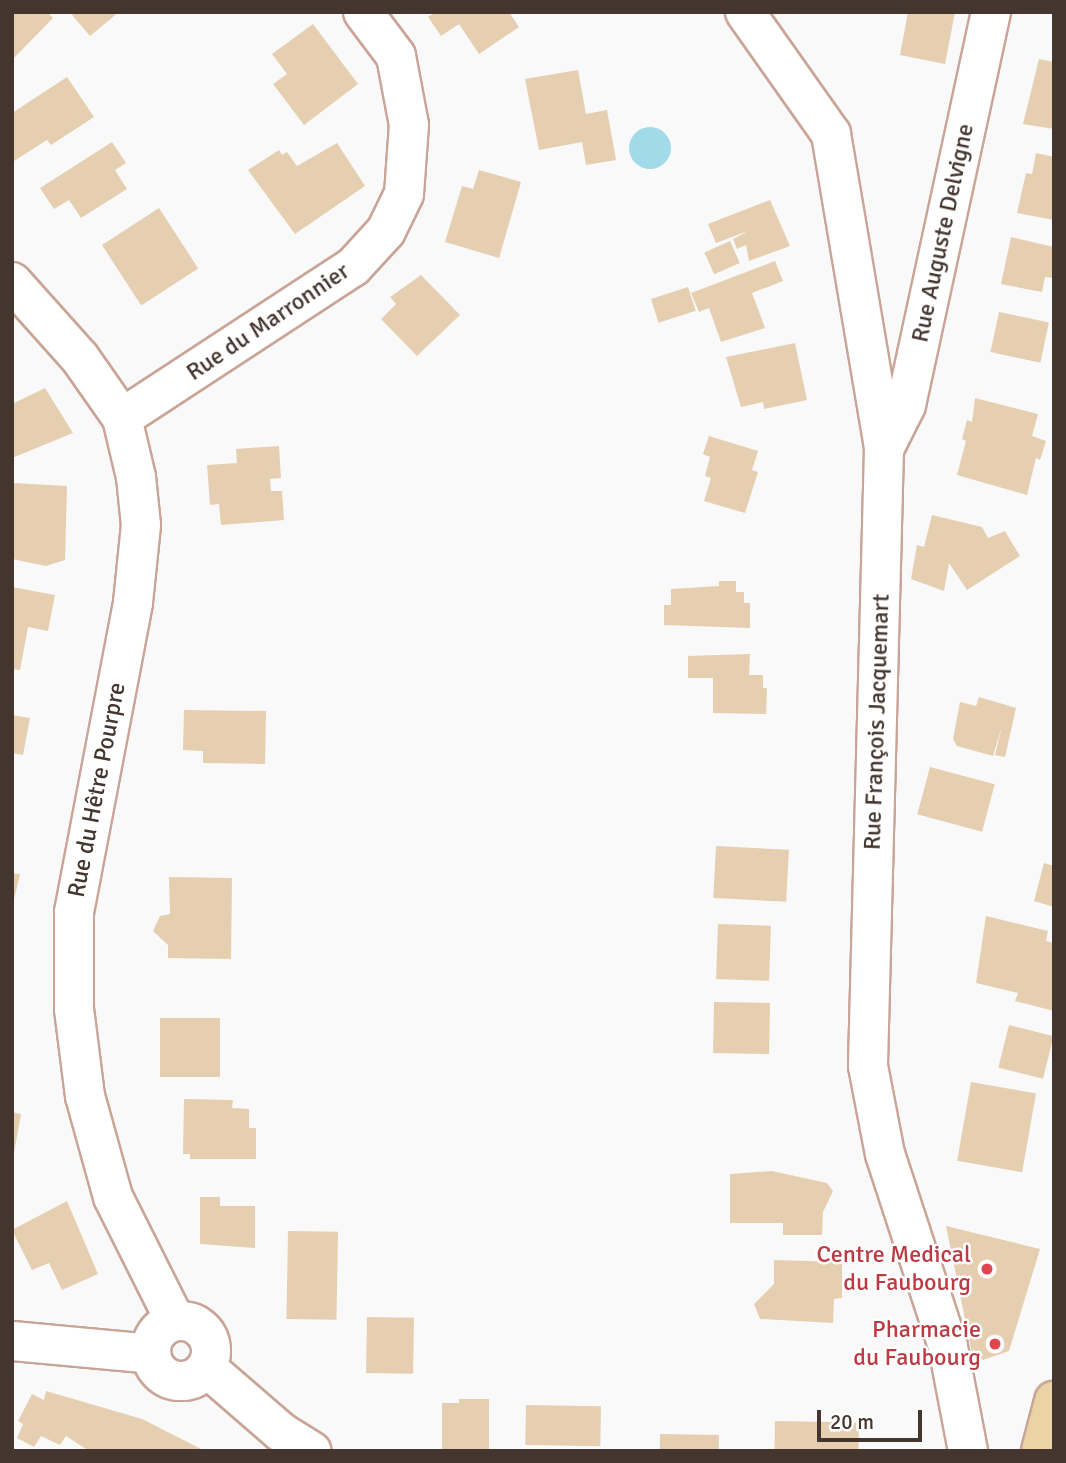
<!DOCTYPE html>
<html>
<head>
<meta charset="utf-8">
<style>
  body { margin:0 }
  #map { position:relative; width:1066px; height:1463px; overflow:hidden; background:#f9f9f9; font-family:Signika,sans-serif }
  div>[style] { position:absolute }
  .water>* { inset:0; background:#a1dbea }
  .round { border-radius:50% }
  .building>* { inset:0; background:#e5cfb0; transform-origin:0 0 }
  .roads { filter:drop-shadow(2px 0 #c9a597) drop-shadow(-2px 0 #c9a597) drop-shadow(0 2px #c9a597) drop-shadow(0 -2px #c9a597) }
  .minor>* { height:38px; margin:-19px; padding:0 19px; transform-origin:19px; border-radius:19px; background:#fff }
  .minor>.ring { margin:-19px; padding:0; box-sizing:content-box; background:none; border:38px solid #fff; border-radius:50% }
  .major>* { height:38px; margin:-19px; padding:0 19px; transform-origin:19px; border-radius:19px; background:#ebd3a5 }
  .dots>* { width:19px; height:19px; translate:-50% -50%; box-sizing:border-box; border:4px solid #fff; border-radius:50% }
  span { translate:-50% -50%; white-space:nowrap; text-align:center; line-height:1.15; -webkit-text-stroke:5px #fff; paint-order:stroke }
  .street-label { font-size:24px; color:#44352f }
  .health-label { font-size:24px; color:#be3a42 }
  .right { translate:-100% -50%; text-align:right }
  .frame { position:absolute; inset:0; border:14px solid #44352f; pointer-events:none }
  .scale { position:absolute; left:817px; top:1410px; width:105px; height:32px; box-sizing:border-box; border:4px solid #44352f; border-top:0; padding-left:9px; font-size:21px; line-height:24px; white-space:nowrap; color:#44352f; -webkit-text-stroke:5px #fff; paint-order:stroke }
</style>
</head>
<body>
<div id="map">
  <div class="water">
    <div class="round" style="left:629px;top:127px;width:42px;height:42px"></div>
  </div>
  <div class="building">
    <div style="clip-path:polygon(12px 12px,47px 12px,53px 18px,12px 60px)"></div>
    <div style="clip-path:polygon(75px 12px,119px 12px,90px 36px,72px 15px)"></div>
    <div style="clip-path:polygon(436px 12px,509px 12px,519px 27px,479px 54px,459px 24px,441px 36px,428px 17px)"></div>
    <div style="clip-path:polygon(908px 12px,955px 12px,945px 64px,900px 55px)"></div>
    <div style="clip-path:polygon(313px 24px,358px 84px,304px 125px,273px 84px,287px 74px,272px 54px)"></div>
    <div style="clip-path:polygon(1039px 59px,1054px 62px,1054px 129px,1023px 124px)"></div>
    <div style="clip-path:polygon(578px 70px,586px 114px,607px 110px,616px 160px,586px 165px,582px 142px,539px 150px,525px 79px)"></div>
    <div style="clip-path:polygon(67px 77px,94px 117px,51px 145px,47px 140px,14px 161px,12px 113px)"></div>
    <div style="clip-path:polygon(112px 142px,126px 163px,115px 170px,127px 189px,81px 218px,69px 200px,54px 209px,40px 188px)"></div>
    <div style="clip-path:polygon(337px 143px,365px 186px,295px 234px,248px 170px,279px 150px,282px 155px,287px 152px,297px 166px)"></div>
    <div style="clip-path:polygon(1036px 153px,1054px 157px,1054px 220px,1017px 213px,1026px 173px,1032px 174px)"></div>
    <div style="clip-path:polygon(479px 170px,521px 182px,499px 258px,445px 242px,462px 186px,473px 189px)"></div>
    <div style="clip-path:polygon(770px 200px,790px 246px,749px 261px,746px 245px,737px 249px,733px 239px,748px 231px,716px 243px,708px 224px)"></div>
    <div style="left:159px;top:208px;width:72px;height:68px;rotate:57deg"></div>
    <div style="clip-path:polygon(1011px 237px,1054px 247px,1054px 278px,1045px 277px,1042px 292px,1001px 284px)"></div>
    <div style="left:730px;top:241px;width:24px;height:28px;rotate:66deg"></div>
    <div style="clip-path:polygon(775px 261px,783px 281px,752px 293px,765px 328px,721px 342px,709px 308px,699px 312px,691px 293px)"></div>
    <div style="clip-path:polygon(421px 275px,460px 315px,417px 356px,381px 319px,396px 304px,390px 297px)"></div>
    <div style="left:688px;top:287px;width:25px;height:39px;rotate:72deg"></div>
    <div style="left:999px;top:312px;width:51px;height:41px;rotate:12deg"></div>
    <div style="clip-path:polygon(795px 343px,807px 400px,764px 409px,763px 402px,741px 407px,726px 357px)"></div>
    <div style="clip-path:polygon(45px 388px,73px 433px,12px 458px,12px 404px)"></div>
    <div style="clip-path:polygon(975px 398px,1038px 414px,1032px 436px,1046px 441px,1040px 460px,1036px 458px,1027px 495px,957px 475px,966px 441px,962px 439px,967px 420px,972px 422px)"></div>
    <div style="clip-path:polygon(709px 436px,758px 451px,752px 470px,758px 472px,745px 513px,704px 501px,711px 478px,705px 476px,710px 457px,703px 454px)"></div>
    <div style="clip-path:polygon(279px 446px,281px 478px,270px 479px,271px 491px,282px 491px,284px 520px,221px 525px,219px 504px,210px 505px,207px 465px,237px 463px,236px 449px)"></div>
    <div style="clip-path:polygon(12px 483px,67px 486px,65px 560px,46px 566px,12px 559px)"></div>
    <div style="clip-path:polygon(932px 515px,982px 527px,988px 538px,1005px 531px,1020px 556px,967px 590px,949px 563px,944px 591px,911px 579px,917px 545px,924px 547px)"></div>
    <div style="clip-path:polygon(719px 581px,736px 581px,736px 592px,744px 592px,744px 603px,750px 603px,750px 628px,664px 625px,664px 605px,671px 605px,671px 589px,719px 586px)"></div>
    <div style="clip-path:polygon(12px 587px,55px 595px,48px 631px,28px 627px,20px 670px,12px 669px)"></div>
    <div style="clip-path:polygon(750px 654px,749px 675px,763px 675px,763px 688px,767px 688px,766px 714px,713px 713px,713px 678px,688px 678px,688px 656px)"></div>
    <div style="clip-path:polygon(979px 697px,1016px 708px,1005px 757px,995px 755px,1002px 726px,993px 756px,957px 746px,953px 739px,960px 702px,976px 706px)"></div>
    <div style="clip-path:polygon(184px 710px,266px 711px,265px 764px,203px 763px,203px 751px,183px 750px)"></div>
    <div style="clip-path:polygon(12px 715px,30px 718px,23px 755px,12px 753px)"></div>
    <div style="left:930px;top:767px;width:67px;height:49px;rotate:15deg"></div>
    <div style="left:716px;top:846px;width:73px;height:52px;rotate:3deg"></div>
    <div style="clip-path:polygon(1044px 863px,1054px 866px,1054px 907px,1034px 901px)"></div>
    <div style="clip-path:polygon(12px 873px,20px 874px,13px 904px,12px 903px)"></div>
    <div style="clip-path:polygon(169px 877px,232px 878px,231px 959px,168px 958px,168px 945px,153px 931px,160px 916px,170px 914px)"></div>
    <div style="clip-path:polygon(986px 916px,1048px 931px,1046px 941px,1054px 943px,1054px 1011px,1015px 1001px,1018px 993px,976px 983px)"></div>
    <div style="left:718px;top:924px;width:53px;height:55px;rotate:2deg"></div>
    <div style="left:714px;top:1002px;width:56px;height:51px;rotate:1deg"></div>
    <div style="left:160px;top:1018px;width:60px;height:59px"></div>
    <div style="left:1009px;top:1025px;width:46px;height:44px;rotate:14deg"></div>
    <div style="left:971px;top:1082px;width:66px;height:80px;rotate:10deg"></div>
    <div style="clip-path:polygon(184px 1099px,233px 1100px,232px 1108px,249px 1109px,249px 1128px,256px 1128px,256px 1159px,190px 1159px,190px 1154px,183px 1154px)"></div>
    <div style="clip-path:polygon(12px 1112px,21px 1114px,14px 1153px,12px 1153px)"></div>
    <div style="clip-path:polygon(772px 1171px,827px 1183px,833px 1191px,823px 1212px,822px 1235px,783px 1235px,783px 1223px,730px 1223px,730px 1174px)"></div>
    <div style="clip-path:polygon(200px 1197px,220px 1197px,220px 1206px,255px 1206px,255px 1248px,200px 1244px)"></div>
    <div style="clip-path:polygon(67px 1201px,98px 1274px,62px 1290px,49px 1263px,32px 1270px,12px 1230px)"></div>
    <div style="clip-path:polygon(946px 1226px,1040px 1249px,1009px 1351px,974px 1363px)"></div>
    <div style="left:288px;top:1231px;width:50px;height:88px;rotate:1deg"></div>
    <div style="clip-path:polygon(774px 1260px,842px 1262px,842px 1298px,834px 1299px,833px 1323px,760px 1319px,754px 1304px,774px 1284px)"></div>
    <div style="left:367px;top:1317px;width:47px;height:56px;rotate:1deg"></div>
    <div style="clip-path:polygon(46px 1391px,142px 1419px,205px 1451px,89px 1451px,66px 1436px,60px 1445px,41px 1436px,34px 1447px,17px 1438px,23px 1424px,18px 1421px,32px 1394px,44px 1400px)"></div>
    <div style="clip-path:polygon(459px 1399px,489px 1399px,489px 1451px,442px 1451px,442px 1403px,459px 1403px)"></div>
    <div style="left:526px;top:1405px;width:75px;height:40px;rotate:1deg"></div>
    <div style="left:775px;top:1421px;width:84px;height:30px;rotate:1deg"></div>
    <div style="left:660px;top:1434px;width:59px;height:17px;rotate:1deg"></div>
  </div>
  <div class="roads">
    <div class="minor">
      <div style="left:745px;top:12px;width:149px;rotate:54.8deg"></div>
      <div style="left:831px;top:134px;width:319px;rotate:80.4deg"></div>
      <div style="left:884px;top:449px;width:617px;rotate:91.49deg"></div>
      <div style="left:868px;top:1066px;width:90px;rotate:79.1deg"></div>
      <div style="left:885px;top:1154px;width:203px;rotate:71.9deg"></div>
      <div style="left:948px;top:1347px;width:106px;rotate:79.1deg"></div>
      <div style="left:12px;top:282px;width:102px;rotate:48.2deg"></div>
      <div style="left:80px;top:358px;width:73px;rotate:55deg"></div>
      <div style="left:122px;top:418px;width:61px;rotate:76.7deg"></div>
      <div style="left:136px;top:477px;width:48px;rotate:84.1deg"></div>
      <div style="left:141px;top:525px;width:78px;rotate:95.9deg"></div>
      <div style="left:133px;top:603px;width:315px;rotate:100.8deg"></div>
      <div style="left:74px;top:912px;width:97px;rotate:90deg"></div>
      <div style="left:74px;top:1009px;width:88px;rotate:82.8deg"></div>
      <div style="left:85px;top:1096px;width:105px;rotate:74.5deg"></div>
      <div style="left:113px;top:1197px;width:139px;rotate:63.4deg"></div>
      <div style="left:122px;top:418px;width:276px;rotate:-33.2deg"></div>
      <div style="left:353px;top:267px;width:49px;rotate:-47.5deg"></div>
      <div style="left:386px;top:231px;width:41px;rotate:-64.1deg"></div>
      <div style="left:404px;top:194px;width:69px;rotate:-85.9deg"></div>
      <div style="left:409px;top:125px;width:70px;rotate:-100.7deg"></div>
      <div style="left:396px;top:56px;width:55px;rotate:-126.9deg"></div>
      <div style="left:884px;top:449px;width:49px;rotate:-63.4deg"></div>
      <div style="left:906px;top:405px;width:402px;rotate:-77.8deg"></div>
      <div class="ring" style="left:151px;top:1321px;width:22px;height:22px"></div>
      <div style="left:12px;top:1341px;width:140px;rotate:5.3deg"></div>
      <div style="left:207px;top:1368px;width:98px;rotate:40.9deg"></div>
      <div style="left:281px;top:1432px;width:36px;rotate:32deg"></div>
    </div>
    <div class="major">
      <div style="left:1041px;top:1451px;width:52px;rotate:-75.4deg"></div>
    </div>
  </div>
  <div class="dots">
    <div style="left:987px;top:1269px;background:#e0444e"></div>
    <div style="left:995px;top:1344px;background:#e0444e"></div>
  </div>
  <div class="street-label">
    <span style="left:943px;top:233px;rotate:-78deg">Rue Auguste Delvigne</span>
    <span style="left:268px;top:322px;rotate:-34deg">Rue du Marronnier</span>
    <span style="left:877px;top:722px;rotate:-88deg">Rue François Jacquemart</span>
    <span style="left:97px;top:790px;rotate:-79deg">Rue du Hêtre Pourpre</span>
  </div>
  <div class="health-label">
    <span class="right" style="left:971px;top:1269px">Centre Medical<br>du Faubourg</span>
    <span class="right" style="left:981px;top:1344px">Pharmacie<br>du Faubourg</span>
  </div>
  <div class="frame"></div>
  <div class="scale">20 m</div>
</div>
</body>
</html>
